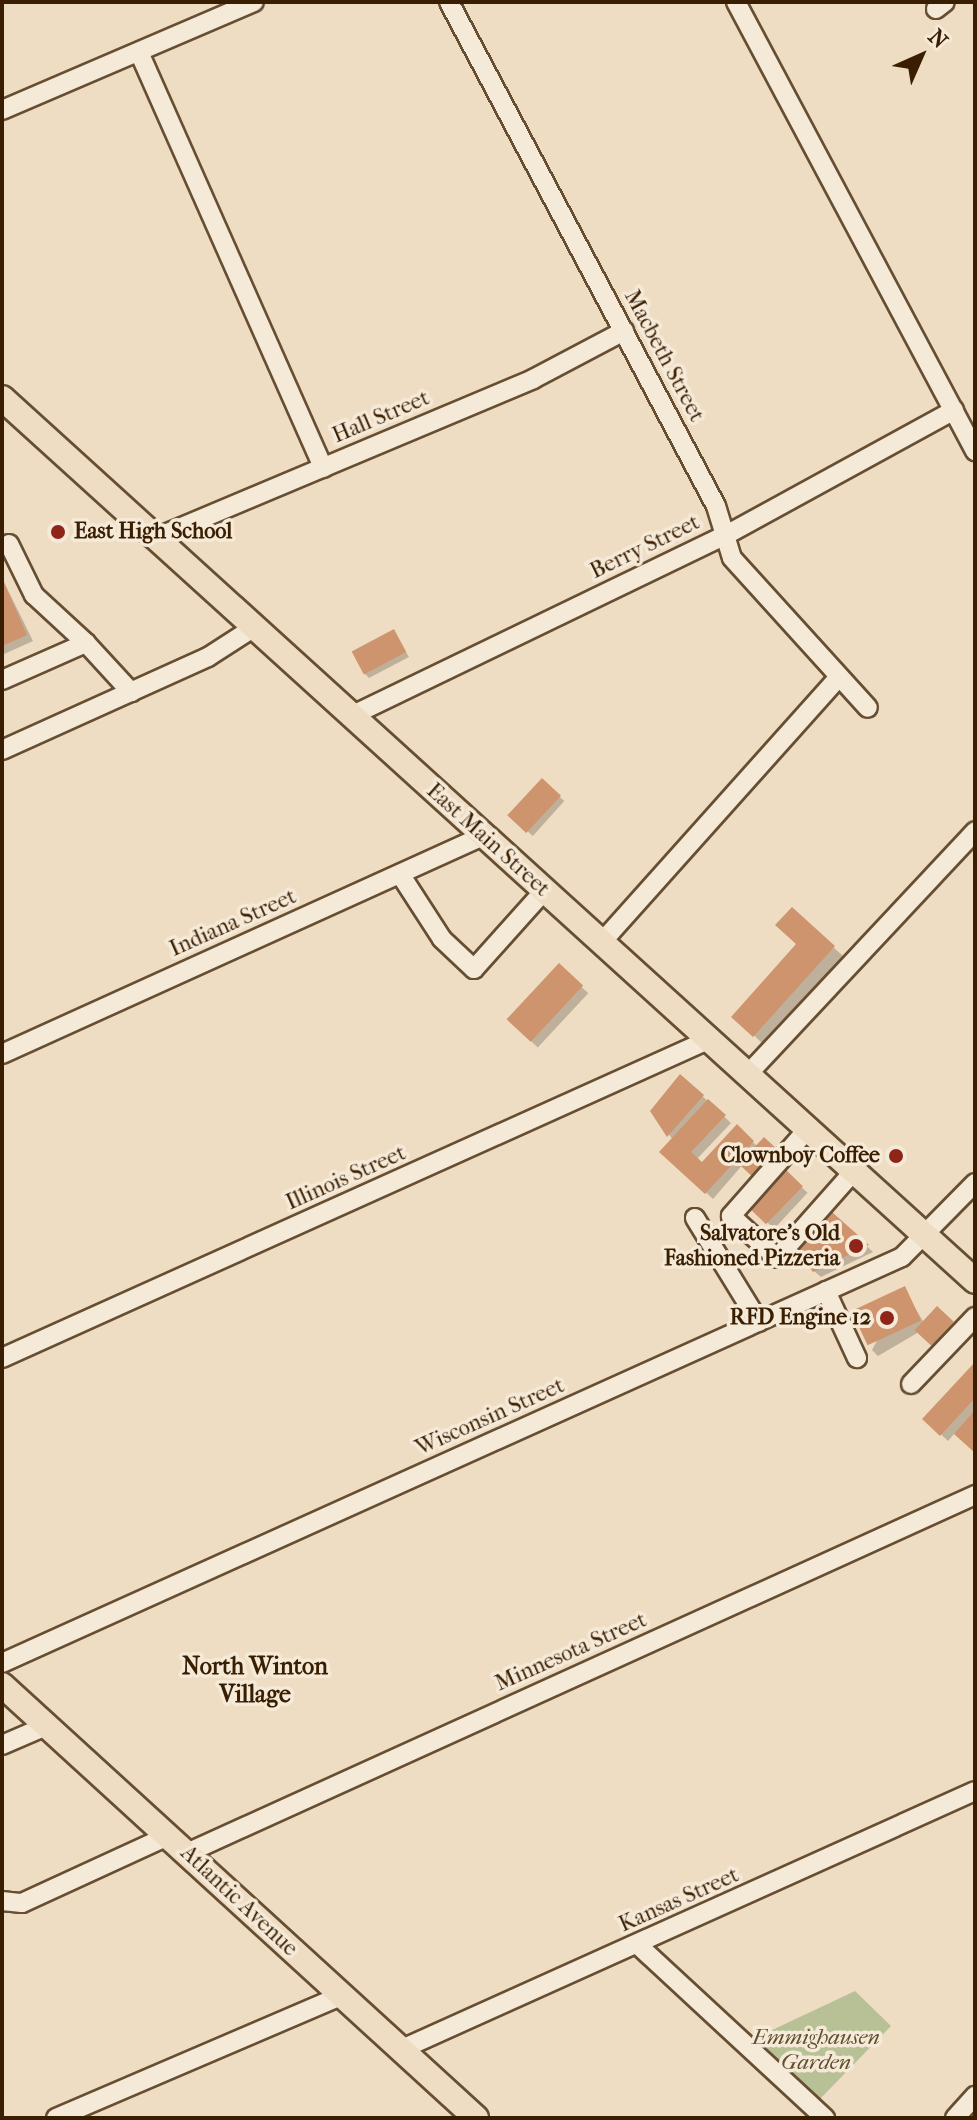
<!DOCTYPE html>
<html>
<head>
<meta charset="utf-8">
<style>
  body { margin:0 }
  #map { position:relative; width:977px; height:2120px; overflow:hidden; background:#efddc3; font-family:"IM FELL French Canon",serif }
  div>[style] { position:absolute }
  .green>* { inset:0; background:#b7c195 }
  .shadow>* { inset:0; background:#0003; transform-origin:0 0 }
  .building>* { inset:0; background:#ce946d; transform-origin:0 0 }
  .roads { filter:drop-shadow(2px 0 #664e32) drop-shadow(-2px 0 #664e32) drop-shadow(0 2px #664e32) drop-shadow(0 -2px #664e32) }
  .minor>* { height:18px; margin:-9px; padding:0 9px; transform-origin:9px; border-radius:9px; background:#f5e9d8 }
  .major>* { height:24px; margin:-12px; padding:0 12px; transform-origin:12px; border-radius:12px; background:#efddc3 }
  .dots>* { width:22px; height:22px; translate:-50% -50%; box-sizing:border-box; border:4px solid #f5e9d8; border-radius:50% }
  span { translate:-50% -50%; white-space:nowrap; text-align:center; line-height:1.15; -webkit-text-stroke:7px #f5e9d8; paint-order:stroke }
  .street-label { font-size:22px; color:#391e02 }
  .poi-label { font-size:22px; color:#391e02; font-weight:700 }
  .left { translate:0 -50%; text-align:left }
  .right { translate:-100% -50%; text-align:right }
  .park-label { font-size:22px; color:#5f4f2e; font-style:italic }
  .neighbourhood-label { font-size:24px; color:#391e02; font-weight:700 }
  .frame { position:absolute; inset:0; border:4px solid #391e02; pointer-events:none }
  .north { position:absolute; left:881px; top:16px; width:80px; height:80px; -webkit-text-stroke:6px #f5e9d8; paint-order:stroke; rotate:45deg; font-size:22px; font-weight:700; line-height:32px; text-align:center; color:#391e02 }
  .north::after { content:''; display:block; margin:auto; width:28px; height:36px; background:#391e02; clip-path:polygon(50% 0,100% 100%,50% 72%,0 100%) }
</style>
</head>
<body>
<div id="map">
  <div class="green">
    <div style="clip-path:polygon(855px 1991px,891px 2026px,817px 2102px,751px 2040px)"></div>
  </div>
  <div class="shadow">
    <div style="clip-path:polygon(2px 578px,33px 641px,2px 655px)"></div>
    <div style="clip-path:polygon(393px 631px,409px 657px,369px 678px,365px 674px)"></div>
    <div style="left:542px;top:781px;width:30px;height:47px;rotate:42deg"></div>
    <div style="clip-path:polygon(792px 910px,843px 956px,763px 1044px,743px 1025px,799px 945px)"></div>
    <div style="left:559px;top:966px;width:40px;height:74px;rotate:43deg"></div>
    <div style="clip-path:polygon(681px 1076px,731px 1123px,696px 1160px,702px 1165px,737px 1127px,758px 1147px,713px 1199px,662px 1152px,673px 1140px,652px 1111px)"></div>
    <div style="left:782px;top:1169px;width:35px;height:49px;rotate:43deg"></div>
    <div style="clip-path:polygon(833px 1215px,873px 1252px,821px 1277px,814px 1271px)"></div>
    <div style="clip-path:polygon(904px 1289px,924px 1323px,937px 1309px,956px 1327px,936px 1348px,919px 1332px,878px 1356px,872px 1350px)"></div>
    <div style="clip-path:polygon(975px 1365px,975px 1451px,955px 1433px,948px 1441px,925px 1419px)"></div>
  </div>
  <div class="building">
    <div style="clip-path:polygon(2px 578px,27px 635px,2px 646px)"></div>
    <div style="left:394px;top:629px;width:26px;height:48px;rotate:62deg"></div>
    <div style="left:542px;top:778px;width:26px;height:51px;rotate:43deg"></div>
    <div style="clip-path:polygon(792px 907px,835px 946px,753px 1037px,731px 1017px,796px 944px,775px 925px)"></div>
    <div style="left:559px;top:963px;width:33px;height:77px;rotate:43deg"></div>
    <div style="clip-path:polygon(680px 1074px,704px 1095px,667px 1137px,650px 1111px)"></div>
    <div style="clip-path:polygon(708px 1099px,726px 1115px,691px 1152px,702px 1162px,737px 1124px,754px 1141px,705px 1194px,659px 1152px)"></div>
    <div style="left:764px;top:1137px;width:26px;height:37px;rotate:43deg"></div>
    <div style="left:782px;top:1166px;width:29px;height:53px;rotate:44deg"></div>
    <div style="clip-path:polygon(832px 1212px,869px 1245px,813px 1272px,797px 1251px)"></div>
    <div style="left:905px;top:1286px;width:38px;height:59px;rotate:65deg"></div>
    <div style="left:937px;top:1306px;width:23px;height:33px;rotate:43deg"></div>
    <div style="clip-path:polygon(975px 1362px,975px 1398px,940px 1436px,922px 1419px)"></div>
    <div style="clip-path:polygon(975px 1410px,975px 1453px,954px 1434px)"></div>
  </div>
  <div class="roads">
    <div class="minor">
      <div style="left:449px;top:2px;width:570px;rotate:62.09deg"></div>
      <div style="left:716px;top:506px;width:54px;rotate:72.9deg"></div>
      <div style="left:732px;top:558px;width:202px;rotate:47.8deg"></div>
      <div style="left:736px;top:2px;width:509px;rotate:61.97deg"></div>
      <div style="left:936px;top:9px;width:11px;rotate:-38deg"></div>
      <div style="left:139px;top:52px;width:455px;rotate:66.1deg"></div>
      <div style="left:2px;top:110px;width:274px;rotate:-23.2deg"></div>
      <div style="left:153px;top:539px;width:412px;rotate:-22.8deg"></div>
      <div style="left:533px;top:379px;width:103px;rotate:-27.8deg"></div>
      <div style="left:9px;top:544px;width:57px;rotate:63.9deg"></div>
      <div style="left:34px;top:595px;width:71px;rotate:42.7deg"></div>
      <div style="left:2px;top:680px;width:92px;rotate:-23.8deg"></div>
      <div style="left:86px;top:643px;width:67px;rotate:47.4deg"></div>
      <div style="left:351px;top:716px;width:416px;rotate:-25.8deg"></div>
      <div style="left:726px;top:535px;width:260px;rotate:-28.7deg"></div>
      <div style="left:2px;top:750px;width:226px;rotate:-24.3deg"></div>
      <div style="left:208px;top:657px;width:54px;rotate:-32.8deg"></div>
      <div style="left:400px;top:874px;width:77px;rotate:57.1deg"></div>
      <div style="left:442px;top:939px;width:44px;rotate:43.2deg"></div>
      <div style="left:474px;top:969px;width:105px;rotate:-48.1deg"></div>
      <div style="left:601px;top:943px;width:357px;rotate:-48.2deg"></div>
      <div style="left:2px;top:1054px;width:528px;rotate:-24.38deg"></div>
      <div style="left:747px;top:1075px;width:334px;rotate:-46.9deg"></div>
      <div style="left:807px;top:1130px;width:115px;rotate:131.5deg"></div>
      <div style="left:731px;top:1216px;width:62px;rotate:42.4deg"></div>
      <div style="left:777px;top:1258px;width:115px;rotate:-48.5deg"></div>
      <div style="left:695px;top:1218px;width:122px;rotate:58.4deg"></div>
      <div style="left:826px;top:1291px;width:74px;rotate:65.2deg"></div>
      <div style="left:2px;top:1358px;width:774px;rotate:-24.25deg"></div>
      <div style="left:911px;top:1384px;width:93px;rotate:-46.3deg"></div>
      <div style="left:2px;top:1663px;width:987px;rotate:-24.28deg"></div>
      <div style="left:902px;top:1257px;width:104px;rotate:-45.4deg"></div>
      <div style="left:2px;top:1745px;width:48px;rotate:-23.4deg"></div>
      <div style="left:187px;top:1853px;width:866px;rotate:-24.43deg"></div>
      <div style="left:2px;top:1901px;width:20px;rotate:6deg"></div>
      <div style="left:22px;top:1903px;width:161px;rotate:-24.7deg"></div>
      <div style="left:638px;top:1945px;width:255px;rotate:42.8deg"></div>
      <div style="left:402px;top:2049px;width:628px;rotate:-24.24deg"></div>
      <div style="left:56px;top:2118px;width:310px;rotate:-23.2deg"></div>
      <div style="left:955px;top:2118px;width:30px;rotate:-48deg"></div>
    </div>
    <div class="major">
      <div style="left:2px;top:398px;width:1314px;rotate:42.22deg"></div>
      <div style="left:2px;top:1685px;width:642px;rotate:42.41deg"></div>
    </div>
  </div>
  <div class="dots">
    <div style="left:58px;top:532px;background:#8f2418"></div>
    <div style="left:896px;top:1156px;background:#8f2418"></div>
    <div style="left:856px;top:1246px;background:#8f2418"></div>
    <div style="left:887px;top:1318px;background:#8f2418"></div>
  </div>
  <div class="street-label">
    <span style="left:664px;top:356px;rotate:62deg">Macbeth Street</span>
    <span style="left:381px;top:417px;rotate:-23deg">Hall Street</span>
    <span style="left:645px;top:547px;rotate:-26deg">Berry Street</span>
    <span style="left:488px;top:840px;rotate:42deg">East Main Street</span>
    <span style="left:233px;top:923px;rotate:-24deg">Indiana Street</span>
    <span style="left:346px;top:1178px;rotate:-24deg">Illinois Street</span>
    <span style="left:490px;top:1417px;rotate:-24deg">Wisconsin Street</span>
    <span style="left:571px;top:1652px;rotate:-24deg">Minnesota Street</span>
    <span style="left:679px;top:1900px;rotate:-24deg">Kansas Street</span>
    <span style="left:239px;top:1901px;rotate:43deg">Atlantic Avenue</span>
  </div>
  <div class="poi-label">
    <span class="left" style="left:74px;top:532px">East High School</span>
    <span class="right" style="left:880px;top:1156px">Clownboy Coffee</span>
    <span class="right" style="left:840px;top:1246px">Salvatore's Old<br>Fashioned Pizzeria</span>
    <span class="right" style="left:871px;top:1318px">RFD Engine 12</span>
  </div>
  <div class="park-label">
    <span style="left:816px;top:2050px">Emmighausen<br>Garden</span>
  </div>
  <div class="neighbourhood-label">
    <span style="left:255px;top:1681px">North Winton<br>Village</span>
  </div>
  <div class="frame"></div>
  <div class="north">N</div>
</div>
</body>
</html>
